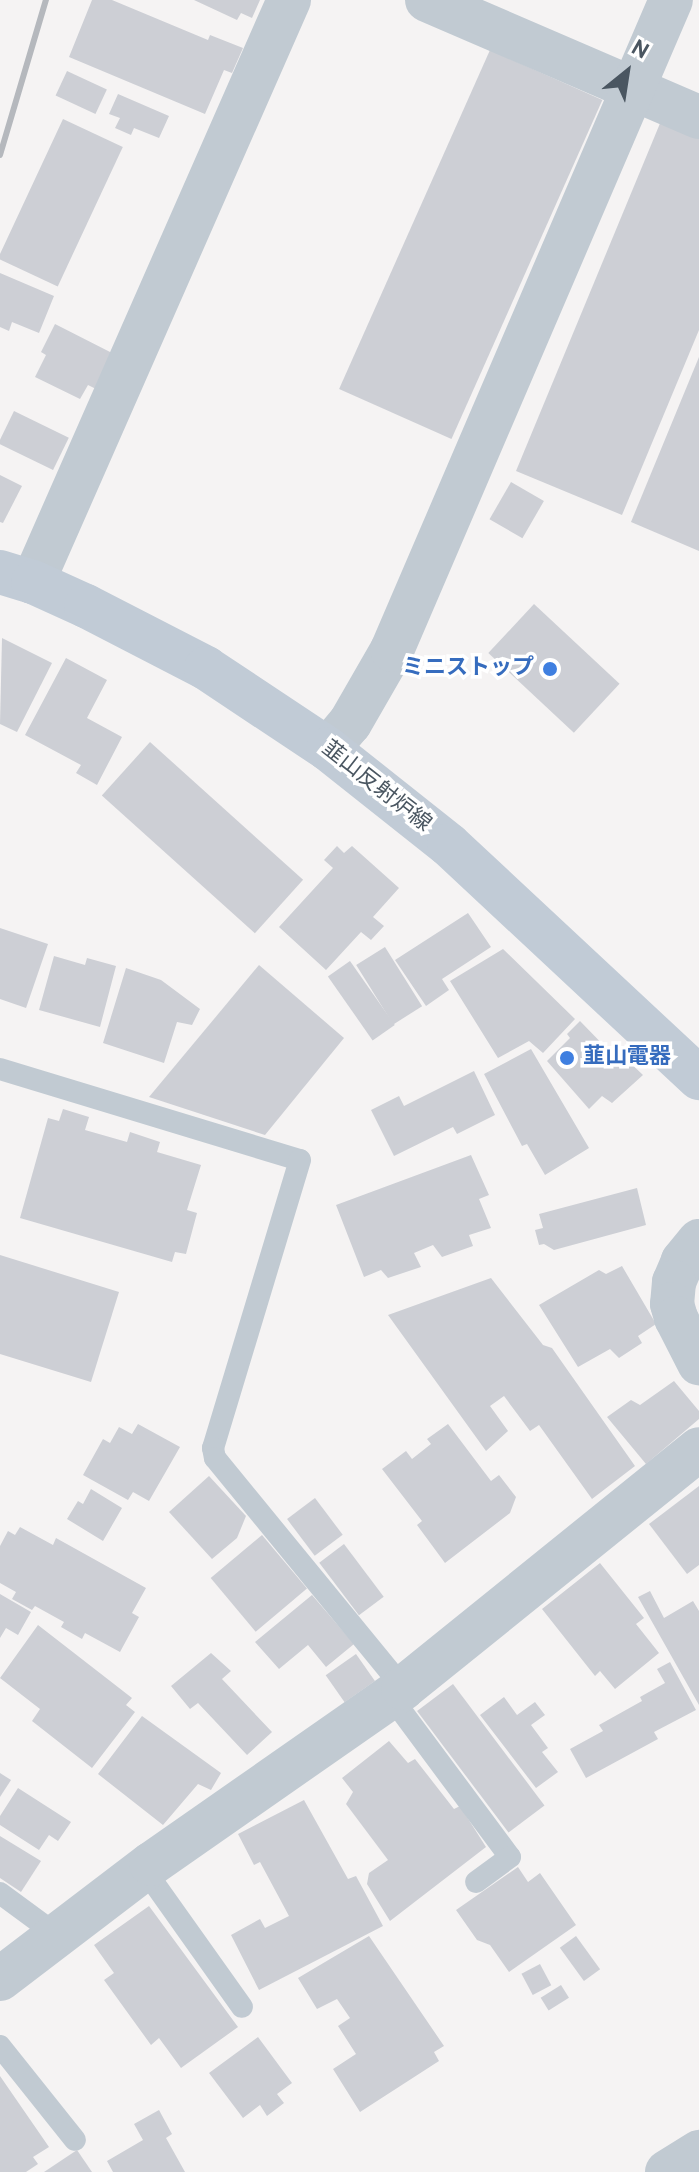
<!DOCTYPE html>
<html>
<head>
<meta charset="utf-8">
<style>
  body { margin:0 }
  #map { position:relative; width:699px; height:2172px; overflow:hidden; background:#f5f3f3; font-family:Overpass,"Noto Sans JP",sans-serif }
  div>[style] { position:absolute }
  .building>* { inset:0; background:#cdcfd5; transform-origin:0 0 }
  .service>* { height:22px; margin:-11px; padding:0 11px; transform-origin:11px; border-radius:11px; background:#c1cad2 }
  .minor>* { height:44px; margin:-22px; padding:0 22px; transform-origin:22px; border-radius:22px; background:#c1cad2 }
  .secondary>* { height:44px; margin:-22px; padding:0 22px; transform-origin:22px; border-radius:22px; background:#c1cbd6 }
  .rail>* { height:6px; margin:-3px; padding:0 3px; transform-origin:3px; border-radius:3px; background:#b5b8bd }
  .dots>* { width:22px; height:22px; translate:-50% -50%; box-sizing:border-box; border:4px solid #fff; border-radius:50% }
  span { translate:-50% -50%; white-space:nowrap; text-align:center; line-height:1.15; -webkit-text-stroke:7px #fff; paint-order:stroke }
  .shop-label { font-size:22px; color:#366cbe; font-weight:700 }
  .right { translate:-100% -50%; text-align:right }
  .left { translate:0 -50%; text-align:left }
  .street-label { font-size:22px; color:#4a5661 }
  .north { position:absolute; left:587px; top:32px; width:80px; height:80px; -webkit-text-stroke:6px #fff; paint-order:stroke; rotate:30deg; font-size:22px; font-weight:700; line-height:32px; text-align:center; color:#4a5661 }
  .north::after { content:''; display:block; margin:auto; width:28px; height:36px; background:#4a5661; clip-path:polygon(50% 0,100% 100%,50% 72%,0 100%) }
</style>
</head>
<body>
<div id="map">
  <div class="building">
    <div style="clip-path:polygon(92px 0,112px 0,208px 40px,210px 35px,243px 48px,232px 73px,224px 70px,205px 114px,69px 57px)"></div>
    <div style="clip-path:polygon(194px 0,260px 0,252px 18px,241px 13px,237px 20px)"></div>
    <div style="left:490px;top:50px;width:123px;height:371px;rotate:24deg"></div>
    <div style="left:67px;top:71px;width:44px;height:27px;rotate:25deg"></div>
    <div style="clip-path:polygon(118px 94px,169px 116px,159px 138px,134px 128px,131px 135px,115px 128px,120px 118px,109px 114px)"></div>
    <div style="left:63px;top:119px;width:66px;height:154px;rotate:25deg"></div>
    <div style="clip-path:polygon(661px 121px,699px 137px,699px 330px,622px 515px,516px 471px)"></div>
    <div style="clip-path:polygon(0 273px,54px 296px,39px 333px,12px 322px,9px 331px,0 327px)"></div>
    <div style="clip-path:polygon(55px 324px,114px 354px,96px 389px,88px 385px,80px 399px,35px 377px,46px 355px,41px 352px)"></div>
    <div style="clip-path:polygon(699px 357px,699px 551px,631px 522px)"></div>
    <div style="left:14px;top:411px;width:61px;height:36px;rotate:26deg"></div>
    <div style="clip-path:polygon(0 475px,22px 486px,3px 523px,0 522px)"></div>
    <div style="left:511px;top:482px;width:38px;height:43px;rotate:30deg"></div>
    <div style="left:534px;top:604px;width:117px;height:67px;rotate:43deg"></div>
    <div style="clip-path:polygon(2px 638px,52px 663px,17px 732px,0 724px)"></div>
    <div style="clip-path:polygon(66px 658px,107px 680px,87px 718px,122px 737px,97px 785px,76px 773px,81px 765px,25px 735px)"></div>
    <div style="left:150px;top:742px;width:206px;height:72px;rotate:42deg"></div>
    <div style="clip-path:polygon(337px 846px,344px 853px,352px 846px,399px 888px,373px 917px,384px 926px,371px 940px,361px 932px,326px 970px,279px 927px,333px 868px,324px 860px)"></div>
    <div style="clip-path:polygon(468px 913px,491px 947px,442px 979px,449px 990px,426px 1006px,395px 960px)"></div>
    <div style="clip-path:polygon(0 928px,48px 944px,26px 1008px,0 999px)"></div>
    <div style="left:385px;top:947px;width:70px;height:34px;rotate:58deg"></div>
    <div style="clip-path:polygon(503px 949px,575px 1019px,543px 1053px,529px 1041px,498px 1058px,450px 981px)"></div>
    <div style="clip-path:polygon(54px 956px,85px 965px,87px 958px,116px 966px,100px 1027px,39px 1010px)"></div>
    <div style="left:350px;top:961px;width:78px;height:27px;rotate:55deg"></div>
    <div style="clip-path:polygon(259px 965px,344px 1038px,265px 1135px,149px 1097px)"></div>
    <div style="clip-path:polygon(126px 968px,161px 980px,200px 1009px,192px 1025px,177px 1022px,164px 1063px,103px 1043px)"></div>
    <div style="clip-path:polygon(580px 1021px,615px 1057px,624px 1057px,643px 1075px,612px 1103px,602px 1096px,589px 1109px,547px 1061px,570px 1038px,567px 1034px)"></div>
    <div style="clip-path:polygon(531px 1049px,589px 1148px,545px 1175px,527px 1144px,522px 1146px,484px 1074px)"></div>
    <div style="clip-path:polygon(474px 1071px,495px 1115px,457px 1134px,453px 1127px,394px 1156px,371px 1110px,399px 1096px,404px 1106px)"></div>
    <div style="clip-path:polygon(63px 1109px,89px 1117px,85px 1130px,127px 1142px,130px 1132px,160px 1142px,157px 1152px,201px 1165px,187px 1210px,197px 1213px,186px 1254px,175px 1252px,172px 1262px,20px 1218px,48px 1118px,59px 1121px)"></div>
    <div style="clip-path:polygon(471px 1155px,489px 1195px,479px 1199px,491px 1228px,469px 1235px,473px 1246px,442px 1257px,433px 1245px,414px 1253px,421px 1267px,388px 1278px,381px 1270px,364px 1277px,336px 1205px)"></div>
    <div style="clip-path:polygon(637px 1188px,646px 1225px,554px 1250px,544px 1244px,539px 1245px,535px 1230px,543px 1228px,539px 1214px)"></div>
    <div style="clip-path:polygon(0 1255px,119px 1292px,91px 1382px,0 1354px)"></div>
    <div style="clip-path:polygon(622px 1266px,656px 1324px,638px 1336px,642px 1343px,619px 1358px,610px 1349px,578px 1367px,539px 1305px,599px 1270px,606px 1274px)"></div>
    <div style="clip-path:polygon(491px 1278px,543px 1345px,552px 1348px,635px 1466px,592px 1499px,539px 1425px,530px 1431px,504px 1396px,490px 1406px,508px 1431px,486px 1451px,388px 1315px)"></div>
    <div style="clip-path:polygon(674px 1381px,699px 1411px,699px 1419px,646px 1464px,607px 1417px,631px 1400px,640px 1405px)"></div>
    <div style="clip-path:polygon(138px 1424px,180px 1447px,149px 1501px,133px 1492px,128px 1500px,83px 1475px,103px 1439px,110px 1443px,119px 1427px,132px 1434px)"></div>
    <div style="clip-path:polygon(448px 1424px,491px 1481px,499px 1475px,516px 1497px,510px 1513px,445px 1563px,417px 1525px,422px 1521px,382px 1469px,406px 1451px,412px 1459px,431px 1444px,427px 1439px)"></div>
    <div style="clip-path:polygon(209px 1476px,246px 1516px,237px 1538px,212px 1559px,169px 1512px)"></div>
    <div style="clip-path:polygon(699px 1486px,699px 1565px,687px 1574px,649px 1524px)"></div>
    <div style="clip-path:polygon(91px 1489px,122px 1508px,103px 1541px,67px 1519px,78px 1501px,83px 1504px)"></div>
    <div style="left:315px;top:1498px;width:46px;height:35px;rotate:53deg"></div>
    <div style="clip-path:polygon(20px 1527px,53px 1545px,56px 1538px,146px 1588px,132px 1613px,139px 1617px,120px 1652px,85px 1633px,82px 1639px,61px 1627px,64px 1622px,35px 1606px,32px 1610px,12px 1599px,16px 1592px,0 1583px,0 1546px,8px 1531px,15px 1535px)"></div>
    <div style="left:262px;top:1535px;width:70px;height:67px;rotate:50deg"></div>
    <div style="left:344px;top:1544px;width:66px;height:31px;rotate:53deg"></div>
    <div style="clip-path:polygon(600px 1563px,644px 1618px,636px 1624px,659px 1653px,615px 1689px,600px 1671px,595px 1676px,542px 1609px)"></div>
    <div style="clip-path:polygon(650px 1591px,664px 1618px,693px 1601px,699px 1611px,699px 1705px,638px 1597px)"></div>
    <div style="clip-path:polygon(0 1594px,31px 1612px,18px 1635px,6px 1628px,0 1638px)"></div>
    <div style="clip-path:polygon(312px 1595px,354px 1644px,326px 1667px,308px 1645px,279px 1669px,255px 1642px)"></div>
    <div style="clip-path:polygon(38px 1625px,132px 1698px,126px 1705px,135px 1712px,92px 1768px,32px 1721px,40px 1709px,0 1678px)"></div>
    <div style="clip-path:polygon(211px 1653px,231px 1671px,222px 1679px,272px 1732px,247px 1755px,198px 1703px,190px 1709px,171px 1686px)"></div>
    <div style="left:356px;top:1654px;width:33px;height:37px;rotate:55deg"></div>
    <div style="clip-path:polygon(670px 1662px,696px 1710px,654px 1732px,658px 1739px,586px 1778px,570px 1749px,603px 1731px,599px 1725px,642px 1701px,640px 1697px,665px 1683px,657px 1669px)"></div>
    <div style="left:453px;top:1684px;width:152px;height:45px;rotate:53deg"></div>
    <div style="clip-path:polygon(504px 1697px,517px 1715px,535px 1702px,545px 1715px,531px 1725px,548px 1748px,542px 1752px,558px 1772px,536px 1788px,480px 1715px)"></div>
    <div style="clip-path:polygon(142px 1716px,221px 1773px,211px 1790px,198px 1784px,163px 1825px,98px 1774px)"></div>
    <div style="clip-path:polygon(389px 1741px,408px 1763px,415px 1759px,454px 1809px,460px 1806px,486px 1847px,390px 1921px,367px 1884px,369px 1873px,388px 1860px,346px 1804px,353px 1792px,342px 1778px)"></div>
    <div style="clip-path:polygon(0 1773px,11px 1780px,0 1797px)"></div>
    <div style="clip-path:polygon(18px 1788px,71px 1822px,58px 1841px,49px 1835px,39px 1850px,0 1825px,0 1816px)"></div>
    <div style="clip-path:polygon(304px 1800px,348px 1879px,356px 1876px,383px 1926px,259px 1990px,231px 1935px,260px 1919px,265px 1928px,289px 1916px,260px 1862px,254px 1865px,238px 1834px)"></div>
    <div style="clip-path:polygon(0 1836px,41px 1861px,21px 1892px,0 1878px)"></div>
    <div style="clip-path:polygon(518px 1867px,528px 1882px,540px 1873px,576px 1925px,509px 1972px,490px 1945px,477px 1940px,456px 1910px)"></div>
    <div style="clip-path:polygon(149px 1906px,238px 2027px,181px 2068px,159px 2038px,151px 2045px,104px 1980px,114px 1973px,94px 1945px)"></div>
    <div style="clip-path:polygon(369px 1936px,444px 2046px,434px 2052px,439px 2061px,360px 2112px,333px 2069px,356px 2054px,338px 2026px,350px 2018px,337px 1999px,317px 2009px,298px 1978px)"></div>
    <div style="left:576px;top:1936px;width:41px;height:20px;rotate:54deg"></div>
    <div style="left:540px;top:1964px;width:24px;height:21px;rotate:62deg"></div>
    <div style="left:561px;top:1985px;width:15px;height:24px;rotate:58deg"></div>
    <div style="clip-path:polygon(258px 2037px,292px 2083px,277px 2094px,284px 2103px,267px 2116px,260px 2105px,243px 2118px,209px 2073px)"></div>
    <div style="clip-path:polygon(0 2076px,49px 2147px,33px 2157px,38px 2164px,26px 2172px,0 2172px)"></div>
    <div style="clip-path:polygon(159px 2110px,172px 2134px,166px 2138px,185px 2172px,113px 2172px,107px 2161px,143px 2140px,134px 2124px)"></div>
    <div style="clip-path:polygon(77px 2150px,92px 2172px,44px 2172px)"></div>
  </div>
  <div class="service">
    <div style="left:0;top:1069px;width:313px;rotate:16.9deg"></div>
    <div style="left:300px;top:1160px;width:301px;rotate:106.8deg"></div>
    <div style="left:213px;top:1448px;width:10px;rotate:79deg"></div>
    <div style="left:215px;top:1458px;width:297px;rotate:50.7deg"></div>
    <div style="left:391px;top:1697px;width:199px;rotate:53.4deg"></div>
    <div style="left:510px;top:1857px;width:42px;rotate:143.7deg"></div>
    <div style="left:144px;top:1869px;width:169px;rotate:54.6deg"></div>
    <div style="left:0;top:1893px;width:71px;rotate:36.4deg"></div>
    <div style="left:0;top:2046px;width:120px;rotate:51.4deg"></div>
  </div>
  <div class="minor">
    <div style="left:427px;top:0;width:296px;rotate:23.3deg"></div>
    <div style="left:33px;top:582px;width:636px;rotate:-66.26deg"></div>
    <div style="left:328px;top:749px;width:34px;rotate:-50deg"></div>
    <div style="left:350px;top:723px;width:84px;rotate:-60.1deg"></div>
    <div style="left:392px;top:650px;width:707px;rotate:-66.77deg"></div>
    <div style="left:699px;top:1241px;width:26px;rotate:129deg"></div>
    <div style="left:683px;top:1261px;width:23px;rotate:113deg"></div>
    <div style="left:674px;top:1282px;width:22px;rotate:95deg"></div>
    <div style="left:672px;top:1304px;width:15px;rotate:74deg"></div>
    <div style="left:676px;top:1318px;width:51px;rotate:62.9deg"></div>
    <div style="left:0;top:1979px;width:190px;rotate:-37.3deg"></div>
    <div style="left:151px;top:1864px;width:307px;rotate:-34.9deg"></div>
    <div style="left:403px;top:1688px;width:380px;rotate:-38.9deg"></div>
    <div style="left:667px;top:2172px;width:38px;rotate:-32deg"></div>
  </div>
  <div class="secondary">
    <div style="left:0;top:572px;width:34px;rotate:17deg"></div>
    <div style="left:33px;top:582px;width:58px;rotate:24.4deg"></div>
    <div style="left:86px;top:606px;width:135px;rotate:27.3deg"></div>
    <div style="left:206px;top:668px;width:146px;rotate:33.6deg"></div>
    <div style="left:328px;top:749px;width:154px;rotate:38.4deg"></div>
    <div style="left:449px;top:845px;width:342px;rotate:43deg"></div>
  </div>
  <div class="rail">
    <div style="left:0;top:155px;width:162px;rotate:-73.5deg"></div>
  </div>
  <div class="dots">
    <div style="left:550px;top:669px;background:#3f7fe0"></div>
    <div style="left:567px;top:1058px;background:#3f7fe0"></div>
  </div>
  <div class="shop-label">
    <span class="right" style="left:534px;top:669px">ミニストップ</span>
    <span class="left" style="left:583px;top:1058px">韮山電器</span>
  </div>
  <div class="street-label">
    <span style="left:376px;top:787px;rotate:38deg">韮山反射炉線</span>
  </div>
  <div class="north">N</div>
</div>
</body>
</html>
